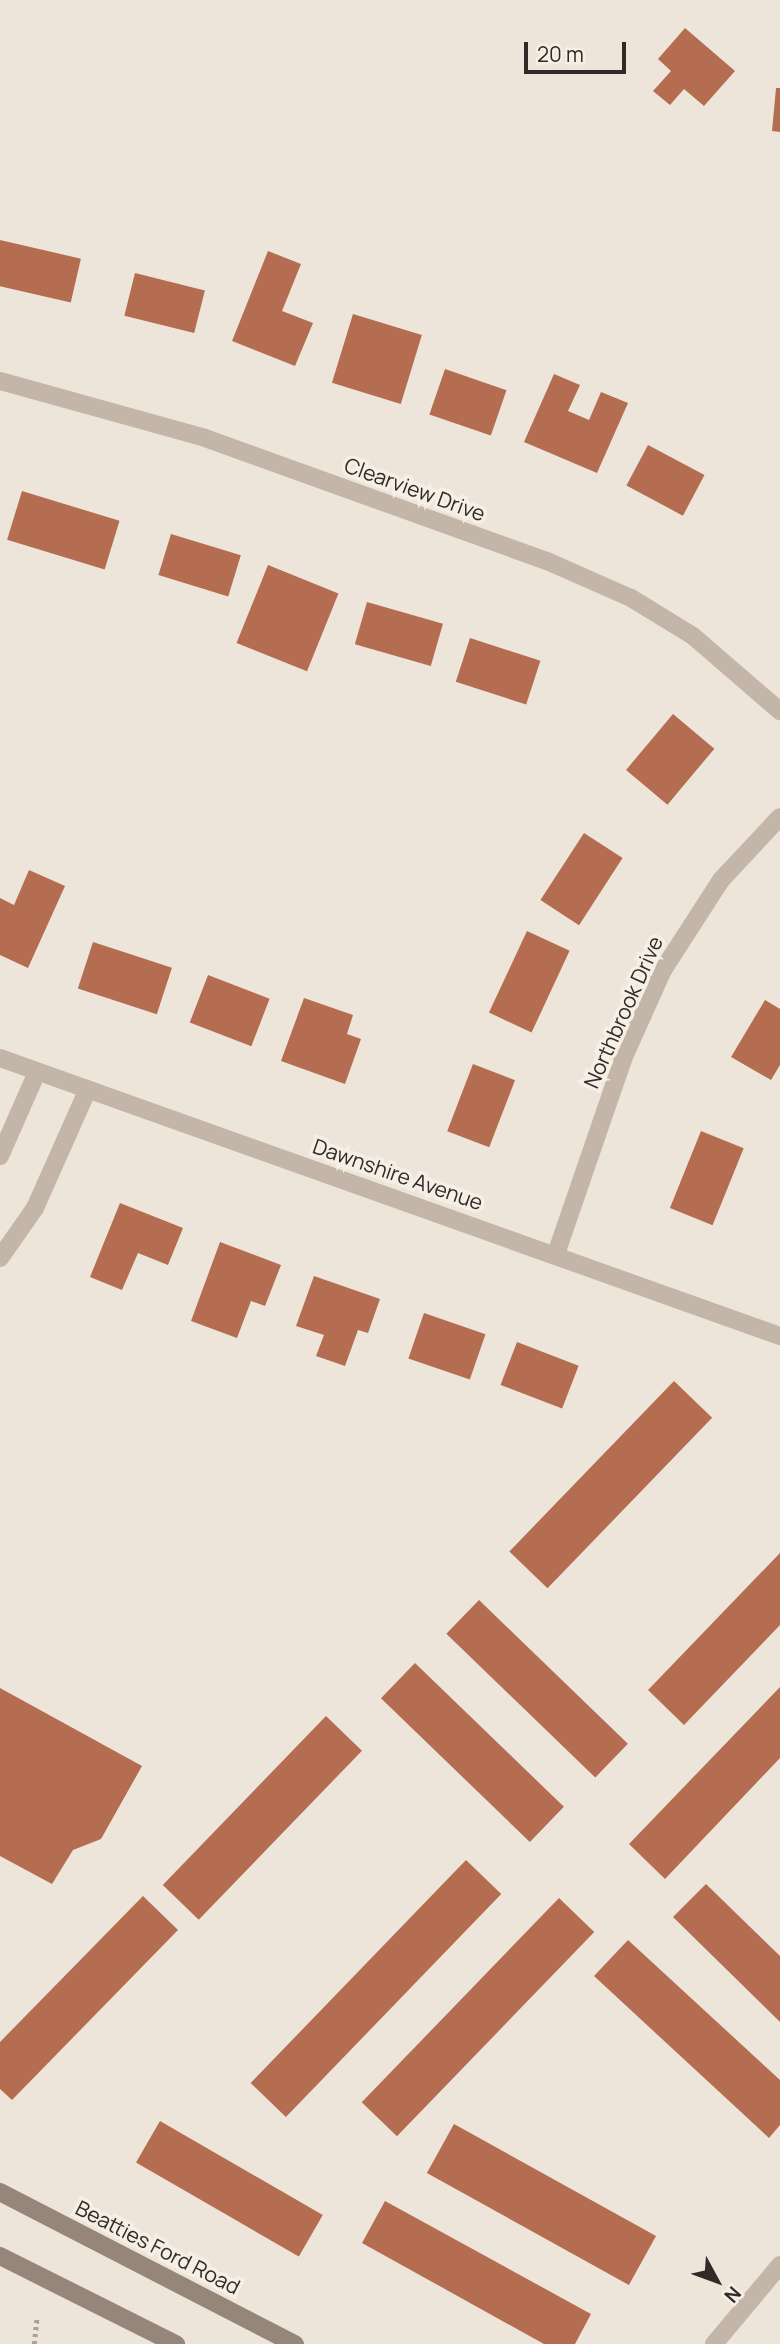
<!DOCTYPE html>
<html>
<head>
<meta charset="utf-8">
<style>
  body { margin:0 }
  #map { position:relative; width:780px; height:2344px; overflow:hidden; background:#ede5d9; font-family:Manrope,sans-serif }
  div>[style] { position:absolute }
  .building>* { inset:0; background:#b46d50; transform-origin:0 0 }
  .path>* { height:4.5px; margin-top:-2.25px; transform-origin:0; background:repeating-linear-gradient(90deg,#afa092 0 3.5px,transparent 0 7px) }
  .street>* { height:18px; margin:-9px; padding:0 9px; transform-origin:9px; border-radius:9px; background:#c3b5a7 }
  .secondary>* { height:18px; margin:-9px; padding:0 9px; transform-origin:9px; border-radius:9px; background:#968579 }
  span { translate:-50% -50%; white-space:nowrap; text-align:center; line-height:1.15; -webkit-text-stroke:7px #f6efe5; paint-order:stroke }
  .street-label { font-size:21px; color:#312a27 }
  .north { position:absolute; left:682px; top:2246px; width:70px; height:70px; -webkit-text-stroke:5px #f6efe5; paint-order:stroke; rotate:131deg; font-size:19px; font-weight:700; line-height:28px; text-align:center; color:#312a27 }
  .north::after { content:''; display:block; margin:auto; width:24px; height:32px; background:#312a27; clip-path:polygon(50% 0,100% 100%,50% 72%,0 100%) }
  .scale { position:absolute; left:524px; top:42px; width:102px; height:32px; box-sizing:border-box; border:4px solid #312a27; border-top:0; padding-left:9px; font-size:21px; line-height:24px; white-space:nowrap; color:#312a27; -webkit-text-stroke:5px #f6efe5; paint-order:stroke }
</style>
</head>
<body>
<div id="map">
  <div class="building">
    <div style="clip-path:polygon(685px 28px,735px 71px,704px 106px,684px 89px,670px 105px,653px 91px,671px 71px,658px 59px)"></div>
    <div style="clip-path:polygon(776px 88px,780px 88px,780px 132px,772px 131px)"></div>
    <div style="left:0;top:240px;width:83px;height:45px;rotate:13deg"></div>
    <div style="clip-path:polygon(268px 251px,301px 264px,282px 311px,313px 323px,295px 366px,232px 341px)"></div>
    <div style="left:135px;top:273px;width:72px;height:44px;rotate:14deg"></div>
    <div style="left:353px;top:314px;width:72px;height:72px;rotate:17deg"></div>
    <div style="left:445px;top:369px;width:65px;height:48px;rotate:19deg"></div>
    <div style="clip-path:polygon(554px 374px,580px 385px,568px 411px,589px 420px,601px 392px,628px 403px,597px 473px,524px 442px)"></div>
    <div style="left:648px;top:445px;width:64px;height:46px;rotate:28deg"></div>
    <div style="left:22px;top:491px;width:102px;height:51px;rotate:17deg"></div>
    <div style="left:171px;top:534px;width:73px;height:43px;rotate:17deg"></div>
    <div style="left:268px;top:565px;width:76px;height:84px;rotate:22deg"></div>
    <div style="left:367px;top:602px;width:79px;height:44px;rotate:16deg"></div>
    <div style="left:470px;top:638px;width:74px;height:46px;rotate:18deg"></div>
    <div style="left:673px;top:714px;width:54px;height:73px;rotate:40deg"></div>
    <div style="left:584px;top:833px;width:46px;height:80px;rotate:33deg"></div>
    <div style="clip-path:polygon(29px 870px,65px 886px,28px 968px,0 955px,0 898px,14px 905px)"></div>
    <div style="left:527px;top:931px;width:47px;height:90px;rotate:25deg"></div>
    <div style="left:93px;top:942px;width:83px;height:49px;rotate:18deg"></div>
    <div style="left:208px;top:975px;width:66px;height:51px;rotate:21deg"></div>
    <div style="clip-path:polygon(304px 998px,353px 1015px,347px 1034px,361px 1039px,345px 1084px,281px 1061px)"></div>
    <div style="clip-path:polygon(765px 1000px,780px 1009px,780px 1065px,771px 1080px,731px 1057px)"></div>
    <div style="left:473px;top:1064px;width:45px;height:72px;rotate:21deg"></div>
    <div style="left:701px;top:1131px;width:46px;height:83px;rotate:22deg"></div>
    <div style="clip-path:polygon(120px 1203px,183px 1228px,168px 1265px,138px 1253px,122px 1290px,90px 1277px)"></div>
    <div style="clip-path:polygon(220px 1242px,281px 1265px,265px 1306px,251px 1301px,237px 1338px,191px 1321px)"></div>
    <div style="clip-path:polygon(314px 1276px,380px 1299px,368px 1333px,358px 1330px,345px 1366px,316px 1356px,324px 1335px,296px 1326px)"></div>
    <div style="left:424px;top:1313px;width:65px;height:48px;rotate:19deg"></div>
    <div style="left:517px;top:1342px;width:66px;height:46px;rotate:21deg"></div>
    <div style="left:674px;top:1381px;width:53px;height:237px;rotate:44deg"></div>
    <div style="clip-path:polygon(780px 1553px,780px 1625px,684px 1725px,648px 1690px)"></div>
    <div style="left:479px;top:1600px;width:207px;height:47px;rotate:44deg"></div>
    <div style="left:415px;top:1663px;width:207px;height:49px;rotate:44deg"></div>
    <div style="clip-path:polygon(780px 1687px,780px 1758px,665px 1879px,629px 1844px)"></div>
    <div style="clip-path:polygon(0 1688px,142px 1766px,101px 1839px,73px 1850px,52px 1884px,0 1856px)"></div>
    <div style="left:326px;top:1716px;width:50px;height:235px;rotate:44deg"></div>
    <div style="left:466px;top:1860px;width:49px;height:310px;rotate:44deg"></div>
    <div style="clip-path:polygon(706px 1884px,780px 1956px,780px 2022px,673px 1917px)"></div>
    <div style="clip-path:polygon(143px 1896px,178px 1930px,12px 2100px,0 2089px,0 2042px)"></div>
    <div style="left:559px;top:1898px;width:49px;height:284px;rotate:44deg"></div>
    <div style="clip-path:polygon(628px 1940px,780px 2080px,780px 2125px,769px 2138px,594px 1976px)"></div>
    <div style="left:160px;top:2121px;width:188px;height:48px;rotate:30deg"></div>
    <div style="left:454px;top:2124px;width:231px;height:56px;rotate:29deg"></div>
    <div style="clip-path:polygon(385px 2201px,591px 2314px,575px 2344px,544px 2344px,362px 2243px)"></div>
  </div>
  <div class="path">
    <div style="left:34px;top:2344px;width:27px;rotate:-84deg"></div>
  </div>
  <div class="street">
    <div style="left:0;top:381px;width:213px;rotate:15.5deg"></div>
    <div style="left:205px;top:438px;width:363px;rotate:19.8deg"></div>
    <div style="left:547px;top:561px;width:92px;rotate:23.8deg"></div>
    <div style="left:631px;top:598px;width:73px;rotate:31.5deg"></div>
    <div style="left:693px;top:636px;width:115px;rotate:40.8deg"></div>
    <div style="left:0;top:1058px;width:828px;rotate:19.62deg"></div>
    <div style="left:0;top:1156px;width:92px;rotate:-66.2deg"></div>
    <div style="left:556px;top:1254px;width:206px;rotate:-71deg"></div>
    <div style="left:623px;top:1059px;width:98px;rotate:-65.8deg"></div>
    <div style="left:663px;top:970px;width:107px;rotate:-57.2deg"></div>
    <div style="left:721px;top:880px;width:86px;rotate:-46.9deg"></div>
    <div style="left:0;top:1258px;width:61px;rotate:-55deg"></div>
    <div style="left:35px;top:1208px;width:130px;rotate:-66deg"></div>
    <div style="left:714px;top:2344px;width:103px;rotate:-50.1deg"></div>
  </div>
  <div class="secondary">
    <div style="left:0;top:2192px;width:332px;rotate:27.3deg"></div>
    <div style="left:0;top:2256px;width:197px;rotate:26.6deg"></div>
  </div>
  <div class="street-label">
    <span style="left:415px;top:489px;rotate:20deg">Clearview Drive</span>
    <span style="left:623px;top:1012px;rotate:-66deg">Northbrook Drive</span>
    <span style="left:398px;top:1174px;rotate:19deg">Dawnshire Avenue</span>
    <span style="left:158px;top:2247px;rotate:27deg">Beatties Ford Road</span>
  </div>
  <div class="north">N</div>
  <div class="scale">20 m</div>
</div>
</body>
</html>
